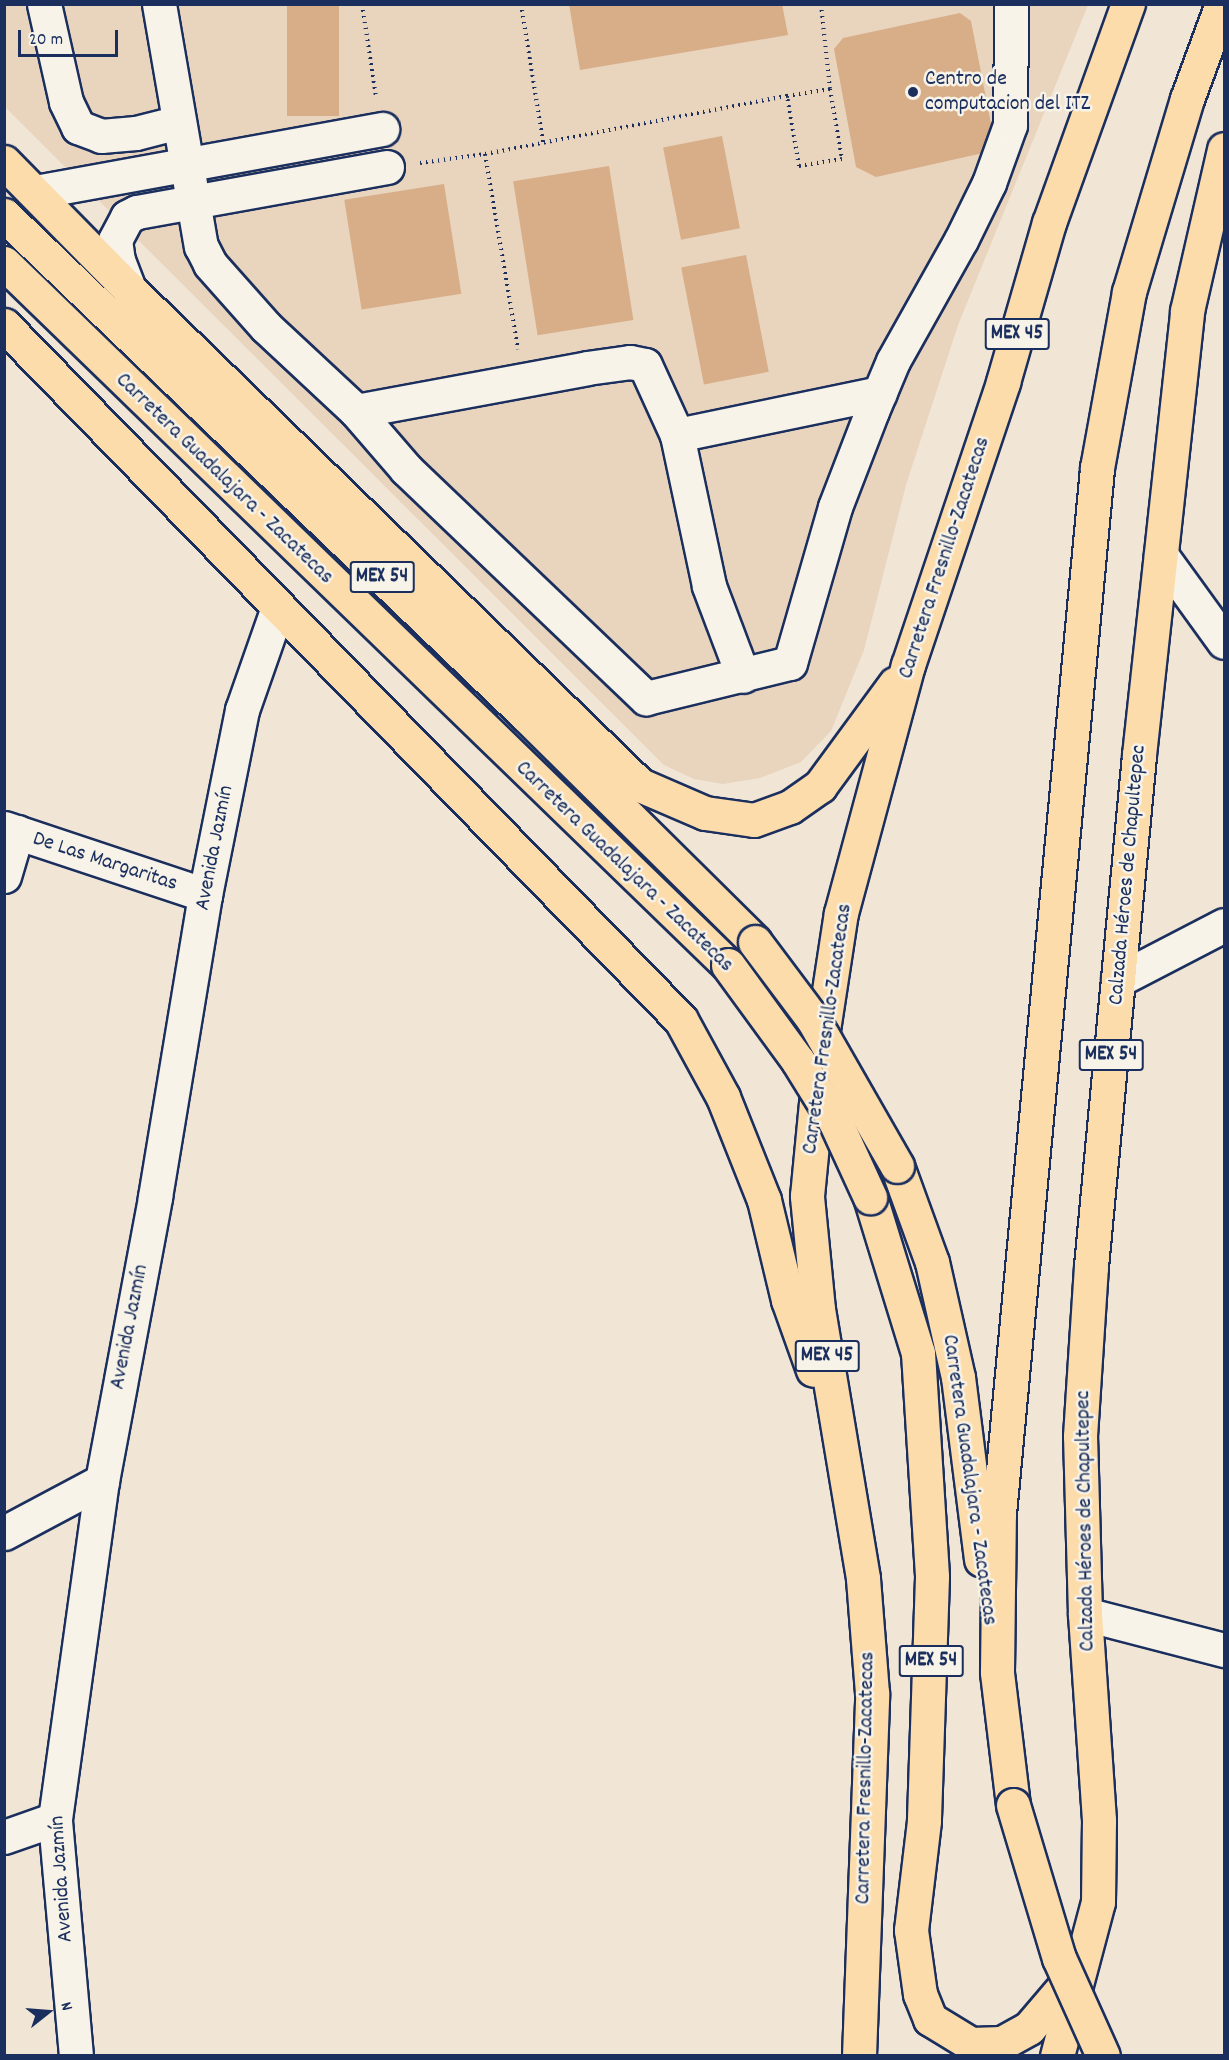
<!DOCTYPE html>
<html>
<head>
<meta charset="utf-8">
<style>
  body { margin:0 }
  #map { position:relative; width:1229px; height:2060px; overflow:hidden; background:#f1e5d5; font-family:Dekko,sans-serif }
  div>[style] { position:absolute }
  .built>* { inset:0; background:#e9d4be }
  .building>* { inset:0; background:#d7ae88; transform-origin:0 0 }
  .path>* { height:4px; margin-top:-2px; transform-origin:0; background:repeating-linear-gradient(90deg,#1b2f5e 0 1.5px,transparent 0 6px) }
  .roads { filter:drop-shadow(2px 0 #1b2f5e) drop-shadow(-2px 0 #1b2f5e) drop-shadow(0 2px #1b2f5e) drop-shadow(0 -2px #1b2f5e) }
  .minor>* { height:33px; margin:-16.5px; padding:0 16.5px; transform-origin:16.5px; border-radius:16.5px; background:#f7f3e8 }
  .major>* { height:33px; margin:-16.5px; padding:0 16.5px; transform-origin:16.5px; border-radius:16.5px; background:#fddcac }
  .highway>* { height:33px; margin:-16.5px; padding:0 16.5px; transform-origin:16.5px; border-radius:16.5px; background:#fddcac }
  .bridges { filter:drop-shadow(2px 0 #1b2f5e) drop-shadow(-2px 0 #1b2f5e) drop-shadow(0 2px #1b2f5e) drop-shadow(0 -2px #1b2f5e) }
  .major-bridge>* { height:33px; margin:-16.5px; padding:0 16.5px; transform-origin:16.5px; border-radius:16.5px; background:#fddcac }
  .dots>* { width:16px; height:16px; translate:-50% -50%; box-sizing:border-box; border:3px solid #f7f3e8; border-radius:50% }
  span { translate:-50% -50%; white-space:nowrap; text-align:center; line-height:1.15; -webkit-text-stroke:5px #f7f3e8; paint-order:stroke }
  .shield-label span { padding:2px 4px; background:#f7f3e8; border:2px solid; border-radius:4px; -webkit-text-stroke-width:0 }
  .shield-label { font-size:21px; color:#1b2f5e; font-weight:700 }
  .poi-label { font-size:22px; color:#1b2f5e }
  .left { translate:0 -50%; text-align:left }
  .street-label { font-size:22px; color:#1b2f5e }
  .frame { position:absolute; inset:0; border:6px solid #1b2f5e; pointer-events:none }
  .north { position:absolute; left:18px; top:1982px; width:60px; height:60px; -webkit-text-stroke:4px #f7f3e8; paint-order:stroke; rotate:73deg; font-size:16px; font-weight:700; line-height:24px; text-align:center; color:#1b2f5e }
  .north::after { content:''; display:block; margin:auto; width:21px; height:27px; background:#1b2f5e; clip-path:polygon(50% 0,100% 100%,50% 72%,0 100%) }
  .scale { position:absolute; left:18px; top:30px; width:100px; height:27px; box-sizing:border-box; border:3px solid #1b2f5e; border-top:0; padding-left:8px; font-size:18px; line-height:21px; white-space:nowrap; color:#1b2f5e; -webkit-text-stroke:4px #f7f3e8; paint-order:stroke }
</style>
</head>
<body>
<div id="map">
  <div class="built">
    <div style="clip-path:polygon(4px 5px,1088px 5px,958px 325px,906px 485px,864px 650px,831px 731px,801px 762px,760px 778px,723px 784px,694px 779px,664px 765px,5px 107px)"></div>
  </div>
  <div class="building">
    <div style="left:287px;top:4px;width:52px;height:112px"></div>
    <div style="clip-path:polygon(569px 4px,782px 4px,788px 35px,580px 70px)"></div>
    <div style="clip-path:polygon(960px 13px,971px 21px,993px 134px,983px 153px,876px 177px,856px 167px,834px 49px,843px 38px)"></div>
    <div style="left:722px;top:136px;width:94px;height:60px;rotate:79deg"></div>
    <div style="left:609px;top:166px;width:156px;height:97px;rotate:81deg"></div>
    <div style="left:444px;top:184px;width:111px;height:101px;rotate:81deg"></div>
    <div style="left:746px;top:255px;width:119px;height:66px;rotate:79deg"></div>
  </div>
  <div class="path">
    <div style="left:362px;top:4px;width:94px;rotate:81.4deg"></div>
    <div style="left:521px;top:4px;width:140px;rotate:80.9deg"></div>
    <div style="left:821px;top:4px;width:85px;rotate:84deg"></div>
    <div style="left:485px;top:154px;width:198px;rotate:80.4deg"></div>
    <div style="left:420px;top:163px;width:66px;rotate:-7.9deg"></div>
    <div style="left:485px;top:154px;width:308px;rotate:-10.9deg"></div>
    <div style="left:787px;top:96px;width:44px;rotate:-9.2deg"></div>
    <div style="left:830px;top:89px;width:71px;rotate:80.3deg"></div>
    <div style="left:842px;top:159px;width:44px;rotate:170.8deg"></div>
    <div style="left:799px;top:166px;width:71px;rotate:-99.7deg"></div>
  </div>
  <div class="roads">
    <div class="minor">
      <div style="left:44px;top:4px;width:100px;rotate:77.3deg"></div>
      <div style="left:66px;top:102px;width:28px;rotate:64deg"></div>
      <div style="left:78px;top:127px;width:25px;rotate:21deg"></div>
      <div style="left:101px;top:136px;width:35px;rotate:-5deg"></div>
      <div style="left:136px;top:133px;width:44px;rotate:-14.3deg"></div>
      <div style="left:159px;top:4px;width:246px;rotate:80.2deg"></div>
      <div style="left:201px;top:246px;width:20px;rotate:63deg"></div>
      <div style="left:210px;top:264px;width:84px;rotate:48.4deg"></div>
      <div style="left:266px;top:327px;width:123px;rotate:43deg"></div>
      <div style="left:356px;top:411px;width:77px;rotate:49.2deg"></div>
      <div style="left:406px;top:469px;width:332px;rotate:43.7deg"></div>
      <div style="left:646px;top:698px;width:148px;rotate:-13.7deg"></div>
      <div style="left:790px;top:663px;width:162px;rotate:-73.9deg"></div>
      <div style="left:835px;top:507px;width:103px;rotate:-68.9deg"></div>
      <div style="left:872px;top:411px;width:54px;rotate:-67.2deg"></div>
      <div style="left:893px;top:361px;width:139px;rotate:-60.7deg"></div>
      <div style="left:961px;top:240px;width:64px;rotate:-63.8deg"></div>
      <div style="left:989px;top:183px;width:62px;rotate:-70.1deg"></div>
      <div style="left:1010px;top:125px;width:121px;rotate:-89.5deg"></div>
      <div style="left:35px;top:192px;width:353px;rotate:-10.3deg"></div>
      <div style="left:129px;top:289px;width:30px;rotate:-111deg"></div>
      <div style="left:118px;top:261px;width:21px;rotate:-98deg"></div>
      <div style="left:115px;top:240px;width:26px;rotate:-62deg"></div>
      <div style="left:127px;top:217px;width:11px;rotate:-27deg"></div>
      <div style="left:137px;top:212px;width:254px;rotate:-10.2deg"></div>
      <div style="left:356px;top:411px;width:235px;rotate:-10.5deg"></div>
      <div style="left:587px;top:368px;width:43px;rotate:-7.9deg"></div>
      <div style="left:630px;top:362px;width:15px;rotate:11deg"></div>
      <div style="left:645px;top:365px;width:77px;rotate:65.4deg"></div>
      <div style="left:677px;top:435px;width:154px;rotate:78deg"></div>
      <div style="left:709px;top:586px;width:96px;rotate:69.3deg"></div>
      <div style="left:677px;top:435px;width:207px;rotate:-11.7deg"></div>
      <div style="left:1161px;top:555px;width:107px;rotate:54.1deg"></div>
      <div style="left:4px;top:828px;width:212px;rotate:18.4deg"></div>
      <div style="left:4px;top:876px;width:46px;rotate:-73.5deg"></div>
      <div style="left:1118px;top:980px;width:119px;rotate:-27.4deg"></div>
      <div style="left:4px;top:1533px;width:111px;rotate:-28deg"></div>
      <div style="left:1085px;top:1614px;width:144px;rotate:14.5deg"></div>
      <div style="left:4px;top:1837px;width:54px;rotate:-19.4deg"></div>
      <div style="left:76px;top:2056px;width:238px;rotate:-95.1deg"></div>
      <div style="left:55px;top:1819px;width:341px;rotate:-82.1deg"></div>
      <div style="left:102px;top:1481px;width:289px;rotate:-79.4deg"></div>
      <div style="left:155px;top:1197px;width:306px;rotate:-80.6deg"></div>
      <div style="left:205px;top:895px;width:189px;rotate:-78.7deg"></div>
      <div style="left:242px;top:710px;width:109px;rotate:-70.7deg"></div>
    </div>
    <div class="major">
      <div style="left:4px;top:215px;width:723px;rotate:43.77deg"></div>
      <div style="left:526px;top:715px;width:322px;rotate:44.7deg"></div>
      <div style="left:4px;top:263px;width:1008px;rotate:44.12deg"></div>
      <div style="left:897px;top:1166px;width:102px;rotate:70deg"></div>
      <div style="left:932px;top:1262px;width:118px;rotate:77.3deg"></div>
      <div style="left:958px;top:1377px;width:184px;rotate:82.8deg"></div>
      <div style="left:870px;top:1197px;width:163px;rotate:72.9deg"></div>
      <div style="left:918px;top:1353px;width:224px;rotate:86.4deg"></div>
      <div style="left:932px;top:1577px;width:244px;rotate:91.9deg"></div>
      <div style="left:924px;top:1821px;width:110px;rotate:96.8deg"></div>
      <div style="left:911px;top:1930px;width:65px;rotate:82deg"></div>
      <div style="left:920px;top:1994px;width:27px;rotate:68deg"></div>
      <div style="left:930px;top:2019px;width:48px;rotate:31.4deg"></div>
      <div style="left:971px;top:2044px;width:31px;rotate:-2deg"></div>
      <div style="left:1002px;top:2043px;width:31px;rotate:-29deg"></div>
      <div style="left:1029px;top:2028px;width:71px;rotate:-49.6deg"></div>
      <div style="left:1013px;top:1805px;width:134px;rotate:-96.9deg"></div>
      <div style="left:997px;top:1672px;width:159px;rotate:-89.3deg"></div>
      <div style="left:999px;top:1513px;width:1050px;rotate:-84.64deg"></div>
      <div style="left:1097px;top:468px;width:179px;rotate:-79.7deg"></div>
      <div style="left:1129px;top:292px;width:202px;rotate:-73.3deg"></div>
      <div style="left:1187px;top:99px;width:101px;rotate:-69.8deg"></div>
      <div style="left:1057px;top:2056px;width:159px;rotate:-75.1deg"></div>
      <div style="left:1098px;top:1902px;width:82px;rotate:-89.3deg"></div>
      <div style="left:1099px;top:1820px;width:206px;rotate:-93.9deg"></div>
      <div style="left:1085px;top:1614px;width:178px;rotate:-91.6deg"></div>
      <div style="left:1080px;top:1436px;width:170px;rotate:-86.3deg"></div>
      <div style="left:1091px;top:1266px;width:513px;rotate:-84.63deg"></div>
      <div style="left:1139px;top:755px;width:447px;rotate:-83.8deg"></div>
      <div style="left:1187px;top:311px;width:166px;rotate:-77.1deg"></div>
    </div>
    <div class="highway">
      <div style="left:4px;top:162px;width:178px;rotate:45.5deg"></div>
      <div style="left:129px;top:289px;width:712px;rotate:44.15deg"></div>
      <div style="left:640px;top:785px;width:71px;rotate:23.3deg"></div>
      <div style="left:705px;top:813px;width:49px;rotate:8.1deg"></div>
      <div style="left:754px;top:820px;width:38px;rotate:-20deg"></div>
      <div style="left:790px;top:807px;width:37px;rotate:-35deg"></div>
      <div style="left:820px;top:786px;width:127px;rotate:-53.7deg"></div>
      <div style="left:4px;top:325px;width:970px;rotate:45.75deg"></div>
      <div style="left:681px;top:1020px;width:88px;rotate:61.4deg"></div>
      <div style="left:723px;top:1097px;width:111px;rotate:68.3deg"></div>
      <div style="left:764px;top:1200px;width:103px;rotate:76.5deg"></div>
      <div style="left:788px;top:1300px;width:74px;rotate:70.3deg"></div>
      <div style="left:859px;top:2056px;width:363px;rotate:-87.9deg"></div>
      <div style="left:872px;top:1693px;width:115px;rotate:-94.5deg"></div>
      <div style="left:863px;top:1578px;width:273px;rotate:-99.5deg"></div>
      <div style="left:818px;top:1309px;width:114px;rotate:-95.6deg"></div>
      <div style="left:807px;top:1196px;width:167px;rotate:-84.5deg"></div>
      <div style="left:823px;top:1030px;width:118px;rotate:-81.3deg"></div>
      <div style="left:841px;top:913px;width:257px;rotate:-74.9deg"></div>
      <div style="left:908px;top:665px;width:299px;rotate:-71.4deg"></div>
      <div style="left:1003px;top:382px;width:166px;rotate:-73.9deg"></div>
      <div style="left:1049px;top:223px;width:233px;rotate:-70.2deg"></div>
    </div>
  </div>
  <div class="bridges">
    <div class="major-bridge">
      <div style="left:755px;top:942px;width:99px;rotate:53.2deg"></div>
      <div style="left:814px;top:1021px;width:167px;rotate:60.2deg"></div>
      <div style="left:728px;top:965px;width:119px;rotate:53.9deg"></div>
      <div style="left:798px;top:1061px;width:70px;rotate:58.3deg"></div>
      <div style="left:835px;top:1121px;width:84px;rotate:65.3deg"></div>
      <div style="left:1013px;top:1805px;width:160px;rotate:73.3deg"></div>
      <div style="left:1059px;top:1958px;width:107px;rotate:65.8deg"></div>
    </div>
  </div>
  <div class="dots">
    <div style="left:913px;top:92px;background:#1b2f5e"></div>
  </div>
  <div class="shield-label">
    <span style="left:1017px;top:334px">MEX 45</span>
    <span style="left:382px;top:577px">MEX 54</span>
    <span style="left:1111px;top:1055px">MEX 54</span>
    <span style="left:827px;top:1356px">MEX 45</span>
    <span style="left:931px;top:1661px">MEX 54</span>
  </div>
  <div class="poi-label">
    <span class="left" style="left:925px;top:92px">Centro de<br>computacion del ITZ</span>
  </div>
  <div class="street-label">
    <span style="left:224px;top:479px;rotate:44deg">Carretera Guadalajara - Zacatecas</span>
    <span style="left:945px;top:558px;rotate:-72deg">Carretera Fresnillo-Zacatecas</span>
    <span style="left:215px;top:848px;rotate:-79deg">Avenida Jazmín</span>
    <span style="left:105px;top:862px;rotate:18deg">De Las Margaritas</span>
    <span style="left:624px;top:867px;rotate:44deg">Carretera Guadalajara - Zacatecas</span>
    <span style="left:1128px;top:875px;rotate:-85deg">Calzada Héroes de Chapultepec</span>
    <span style="left:828px;top:1029px;rotate:-82deg">Carretera Fresnillo-Zacatecas</span>
    <span style="left:130px;top:1327px;rotate:-79deg">Avenida Jazmín</span>
    <span style="left:969px;top:1480px;rotate:82deg">Carretera Guadalajara - Zacatecas</span>
    <span style="left:1086px;top:1521px;rotate:-91deg">Calzada Héroes de Chapultepec</span>
    <span style="left:866px;top:1778px;rotate:-89deg">Carretera Fresnillo-Zacatecas</span>
    <span style="left:62px;top:1879px;rotate:-94deg">Avenida Jazmín</span>
  </div>
  <div class="frame"></div>
  <div class="north">N</div>
  <div class="scale">20 m</div>
</div>
</body>
</html>
